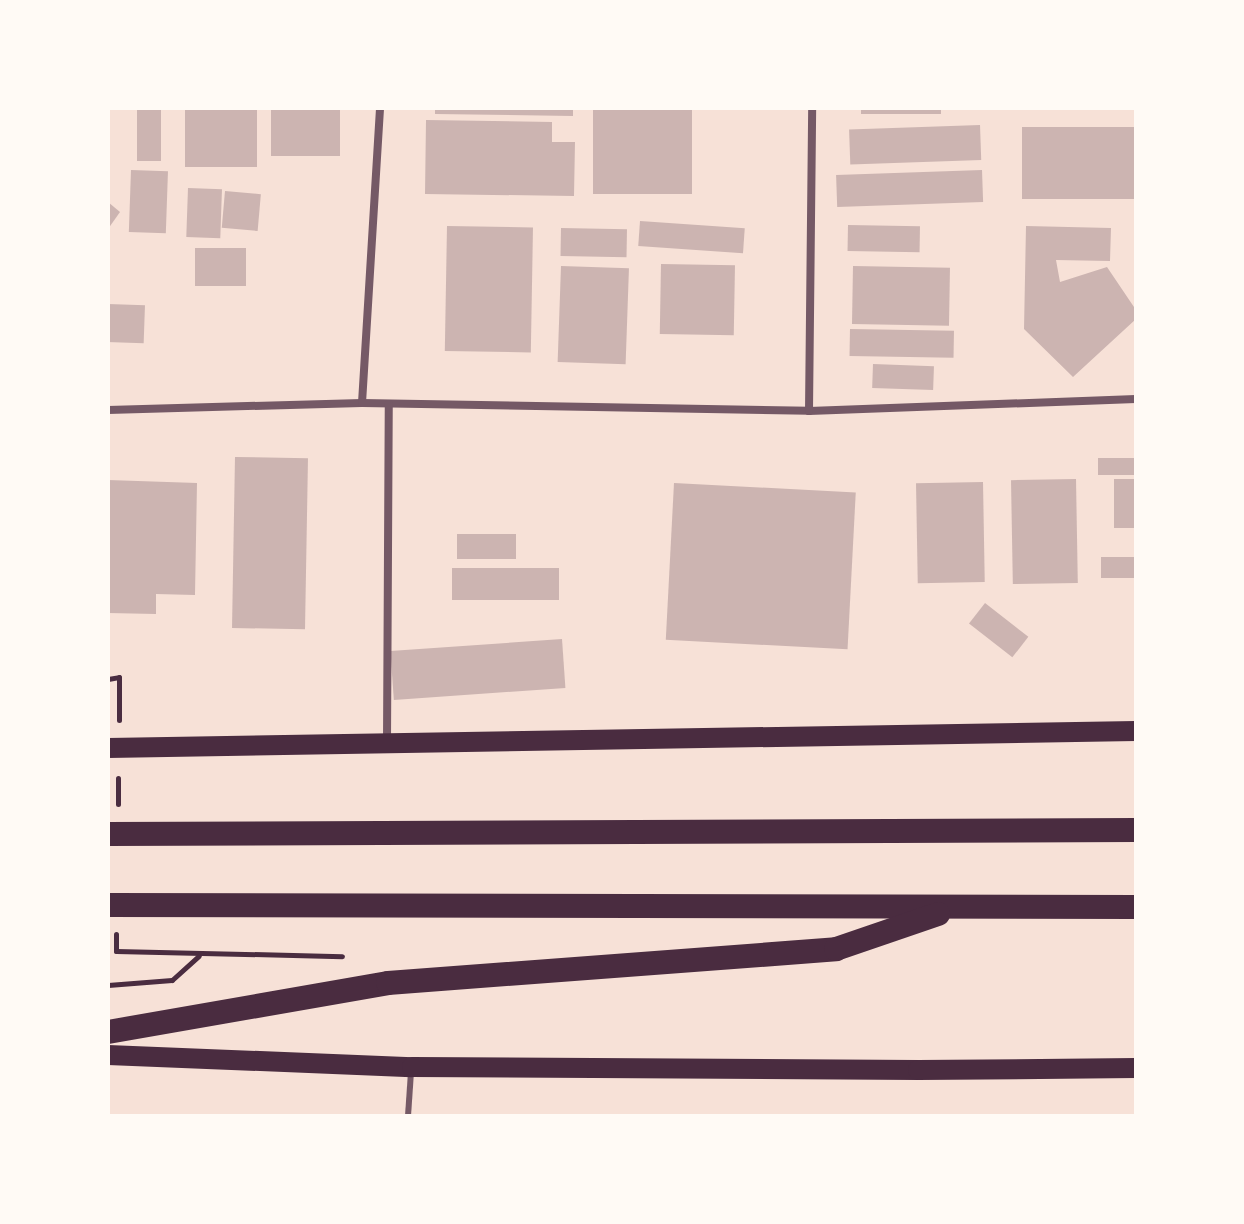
<!DOCTYPE html>
<html>
<head>
<meta charset="utf-8">
<style>
  body { margin:0 }
  #map { position:relative; width:1244px; height:1224px; overflow:hidden; background:#f7e1d7; font-family:"Golos Text",sans-serif }
  div>[style] { position:absolute }
  .building>* { inset:0; background:#ccb4b1; transform-origin:0 0 }
  .path>* { height:5px; margin:-2.5px; padding:0 2.5px; transform-origin:2.5px; border-radius:2.5px; background:#4a2c40 }
  .service>* { height:6px; margin:-3px; padding:0 3px; transform-origin:3px; border-radius:3px; background:#755966 }
  .minor>* { height:8px; margin:-4px; padding:0 4px; transform-origin:4px; border-radius:4px; background:#755966 }
  .primary>* { height:20px; margin:-10px; padding:0 10px; transform-origin:10px; border-radius:10px; background:#4a2c40 }
  .motorway>* { height:24px; margin:-12px; padding:0 12px; transform-origin:12px; border-radius:12px; background:#4a2c40 }
  span { translate:-50% -50%; white-space:nowrap; text-align:center; line-height:1.15; -webkit-text-stroke:7px #fffaf5; paint-order:stroke }
  .frame { position:absolute; inset:0; border:110px solid #fffaf5; pointer-events:none }
</style>
</head>
<body>
<div id="map">
  <div class="building">
    <div style="left:137px;top:108px;width:24px;height:53px"></div>
    <div style="left:185px;top:108px;width:72px;height:59px"></div>
    <div style="left:271px;top:108px;width:69px;height:48px"></div>
    <div style="clip-path:polygon(435px 108px,573px 108px,573px 116px,435px 114px)"></div>
    <div style="left:593px;top:108px;width:99px;height:86px"></div>
    <div style="left:861px;top:108px;width:80px;height:6px"></div>
    <div style="clip-path:polygon(426px 120px,552px 122px,552px 142px,575px 142px,574px 196px,425px 194px)"></div>
    <div style="left:980px;top:125px;width:35px;height:131px;rotate:88deg"></div>
    <div style="left:1136px;top:127px;width:72px;height:114px;rotate:90deg"></div>
    <div style="left:131px;top:170px;width:37px;height:62px;rotate:2deg"></div>
    <div style="left:982px;top:170px;width:32px;height:146px;rotate:88deg"></div>
    <div style="left:188px;top:188px;width:34px;height:49px;rotate:2deg"></div>
    <div style="left:225px;top:191px;width:36px;height:37px;rotate:5deg"></div>
    <div style="clip-path:polygon(108px 202px,120px 212px,108px 229px)"></div>
    <div style="left:640px;top:221px;width:105px;height:25px;rotate:4deg"></div>
    <div style="left:848px;top:225px;width:72px;height:26px;rotate:1deg"></div>
    <div style="left:447px;top:226px;width:86px;height:125px;rotate:1deg"></div>
    <div style="clip-path:polygon(1026px 226px,1111px 228px,1110px 261px,1056px 260px,1060px 282px,1107px 267px,1136px 310px,1136px 319px,1073px 377px,1024px 329px)"></div>
    <div style="left:561px;top:228px;width:66px;height:28px;rotate:1deg"></div>
    <div style="left:195px;top:248px;width:51px;height:38px"></div>
    <div style="left:661px;top:264px;width:74px;height:70px;rotate:1deg"></div>
    <div style="left:561px;top:266px;width:68px;height:96px;rotate:2deg"></div>
    <div style="left:853px;top:266px;width:97px;height:58px;rotate:1deg"></div>
    <div style="left:108px;top:304px;width:37px;height:38px;rotate:2deg"></div>
    <div style="left:850px;top:329px;width:104px;height:27px;rotate:1deg"></div>
    <div style="left:873px;top:364px;width:61px;height:24px;rotate:2deg"></div>
    <div style="left:235px;top:457px;width:73px;height:171px;rotate:1deg"></div>
    <div style="left:1136px;top:458px;width:17px;height:38px;rotate:90deg"></div>
    <div style="left:1076px;top:479px;width:104px;height:65px;rotate:89deg"></div>
    <div style="left:1114px;top:479px;width:22px;height:49px"></div>
    <div style="clip-path:polygon(108px 480px,197px 483px,195px 595px,156px 594px,156px 614px,108px 613px)"></div>
    <div style="left:983px;top:482px;width:100px;height:67px;rotate:89deg"></div>
    <div style="left:674px;top:483px;width:182px;height:157px;rotate:3deg"></div>
    <div style="left:516px;top:534px;width:25px;height:59px;rotate:90deg"></div>
    <div style="left:1101px;top:557px;width:35px;height:21px"></div>
    <div style="left:559px;top:568px;width:32px;height:107px;rotate:90deg"></div>
    <div style="left:985px;top:603px;width:55px;height:26px;rotate:38deg"></div>
    <div style="left:562px;top:639px;width:49px;height:172px;rotate:86deg"></div>
  </div>
  <div class="path">
    <div style="left:108px;top:679px;width:11px;rotate:-10deg"></div>
    <div style="left:119px;top:677px;width:43px;rotate:90deg"></div>
    <div style="left:118px;top:804px;width:26px;rotate:-90deg"></div>
    <div style="left:116px;top:934px;width:17px;rotate:90deg"></div>
    <div style="left:116px;top:951px;width:226px;rotate:1.3deg"></div>
    <div style="left:108px;top:985px;width:64px;rotate:-4.5deg"></div>
    <div style="left:172px;top:980px;width:36px;rotate:-42deg"></div>
  </div>
  <div class="service">
    <div style="left:408px;top:1116px;width:44px;rotate:-86.1deg"></div>
  </div>
  <div class="minor">
    <div style="left:362px;top:403px;width:296px;rotate:-86.5deg"></div>
    <div style="left:108px;top:410px;width:254px;rotate:-1.6deg"></div>
    <div style="left:362px;top:403px;width:447px;rotate:1deg"></div>
    <div style="left:809px;top:411px;width:327px;rotate:-2.1deg"></div>
    <div style="left:809px;top:411px;width:303px;rotate:-89.4deg"></div>
    <div style="left:387px;top:742px;width:338px;rotate:-89.7deg"></div>
  </div>
  <div class="primary">
    <div style="left:108px;top:748px;width:1028px;rotate:-0.95deg"></div>
    <div style="left:108px;top:1055px;width:304px;rotate:2.3deg"></div>
    <div style="left:412px;top:1067px;width:506px;rotate:0.34deg"></div>
    <div style="left:918px;top:1070px;width:218px;rotate:-0.5deg"></div>
  </div>
  <div class="motorway">
    <div style="left:108px;top:834px;width:1028px;rotate:-0.22deg"></div>
    <div style="left:108px;top:905px;width:1028px;rotate:0.11deg"></div>
    <div style="left:108px;top:1032px;width:284px;rotate:-9.9deg"></div>
    <div style="left:388px;top:983px;width:449px;rotate:-4.3deg"></div>
    <div style="left:836px;top:949px;width:108px;rotate:-18.9deg"></div>
  </div>
  <div class="frame"></div>
</div>
</body>
</html>
